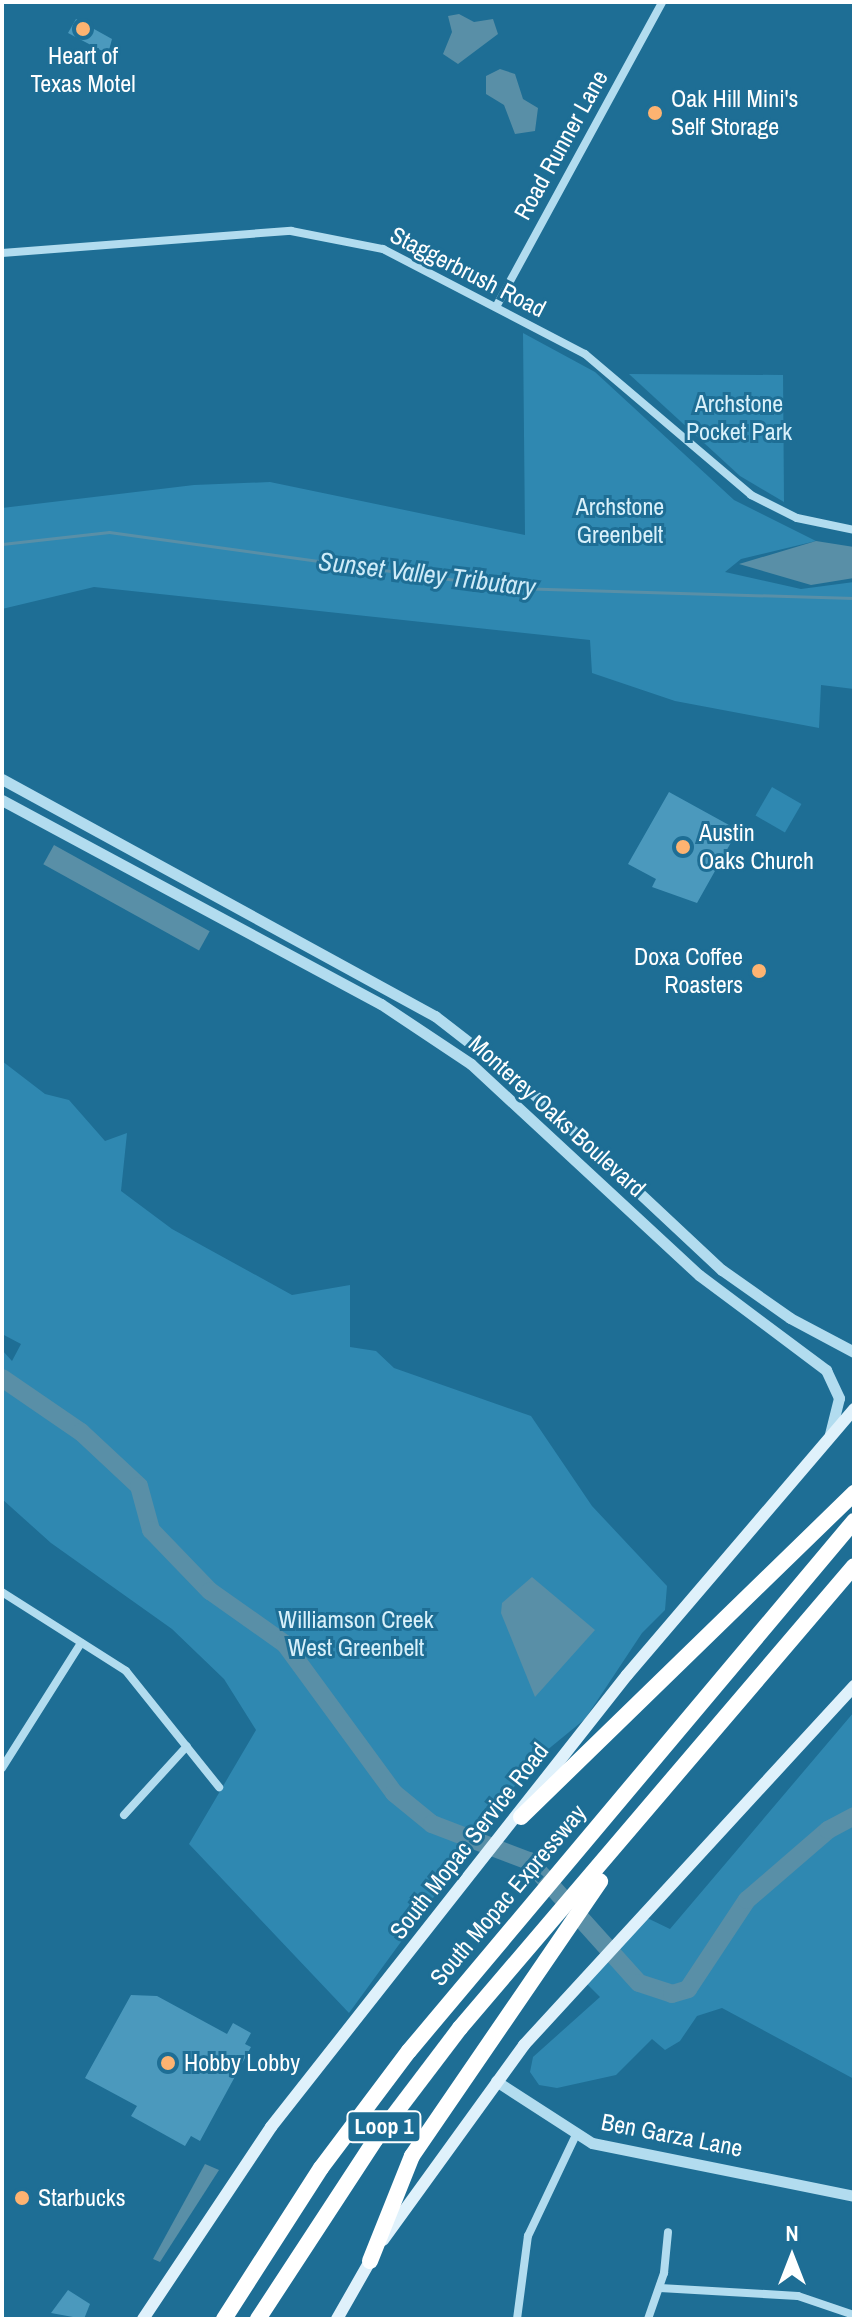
<!DOCTYPE html>
<html>
<head>
<meta charset="utf-8">
<style>
  body { margin:0 }
  #map { position:relative; width:856px; height:2321px; overflow:hidden; background:#1e6e95; font-family:"Archivo Narrow",sans-serif }
  div>[style] { position:absolute }
  .green>* { inset:0; background:#2f88b1; transform-origin:0 0 }
  .water>* { inset:0; background:#598fa7; transform-origin:0 0 }
  .stream>* { height:3px; margin:-1.5px; padding:0 1.5px; transform-origin:1.5px; border-radius:1.5px; background:#598fa7 }
  .river>* { height:18px; margin:-9px; padding:0 9px; transform-origin:9px; border-radius:9px; background:#598fa7 }
  .building>* { inset:0; background:#4b99bd }
  .minor>* { height:8px; margin:-4px; padding:0 4px; transform-origin:4px; border-radius:4px; background:#b2dcef }
  .tertiary>* { height:11px; margin:-5.5px; padding:0 5.5px; transform-origin:5.5px; border-radius:5.5px; background:#b2dcef }
  .secondary>* { height:12px; margin:-6px; padding:0 6px; transform-origin:6px; border-radius:6px; background:#dff1fb }
  .motorway>* { height:16px; margin:-8px; padding:0 8px; transform-origin:8px; border-radius:8px; background:#fff }
  .dots>* { width:22px; height:22px; translate:-50% -50%; box-sizing:border-box; border:4px solid #1e6e95; border-radius:50% }
  span { translate:-50% -50%; white-space:nowrap; text-align:center; line-height:1.15; -webkit-text-stroke:6px #1e6e95; paint-order:stroke }
  .shield-label span { padding:2px 6px; background:#1e6e95; border:2px solid; border-radius:6px; -webkit-text-stroke-width:0 }
  .shield-label { font-size:22px; color:#fff; font-weight:700 }
  .poi-label { font-size:24px; color:#fff }
  .left { translate:0 -50%; text-align:left }
  .right { translate:-100% -50%; text-align:right }
  .street-label { font-size:24px; color:#fff }
  .park-label { font-size:24px; color:#d8f0fa }
  .water-label { font-size:26px; color:#ceebf8; font-style:italic }
  .frame { position:absolute; inset:0; border:4px solid #fff; pointer-events:none }
  .north { position:absolute; left:752px; top:2217px; width:80px; height:80px; -webkit-text-stroke:6px #1e6e95; paint-order:stroke; rotate:0deg; font-size:22px; font-weight:700; line-height:32px; text-align:center; color:#fff }
  .north::after { content:''; display:block; margin:auto; width:28px; height:36px; background:#fff; clip-path:polygon(50% 0,100% 100%,50% 72%,0 100%) }
</style>
</head>
<body>
<div id="map">
  <div class="green">
    <div style="clip-path:polygon(523px 333px,595px 372px,734px 500px,816px 541px,741px 559px,725px 572px,801px 589px,854px 582px,854px 689px,821px 685px,819px 728px,675px 701px,592px 673px,590px 640px,94px 587px,2px 609px,2px 508px,194px 485px,270px 482px,525px 535px)"></div>
    <div style="clip-path:polygon(629px 374px,783px 375px,784px 502px,740px 476px)"></div>
    <div style="left:772px;top:787px;width:34px;height:33px;rotate:30deg"></div>
    <div style="clip-path:polygon(2px 1061px,45px 1094px,69px 1100px,105px 1141px,127px 1133px,121px 1191px,172px 1229px,292px 1295px,350px 1285px,350px 1347px,376px 1351px,394px 1368px,531px 1416px,592px 1506px,667px 1586px,665px 1610px,642px 1633px,585px 1719px,546px 1751px,528px 1754px,530px 1765px,349px 2013px,189px 1844px,256px 1730px,224px 1679px,172px 1629px,51px 1543px,2px 1499px,2px 1350px,12px 1361px,21px 1344px,2px 1334px)"></div>
    <div style="clip-path:polygon(854px 1712px,854px 2079px,722px 2008px,697px 2016px,680px 2041px,665px 2050px,652px 2039px,616px 2075px,557px 2088px,539px 2085px,530px 2072px,533px 2057px,600px 1997px,583px 1980px,643px 1916px,670px 1929px)"></div>
  </div>
  <div class="water">
    <div style="clip-path:polygon(459px 14px,474px 22px,493px 19px,498px 34px,458px 64px,443px 54px,452px 32px,448px 16px)"></div>
    <div style="clip-path:polygon(500px 69px,515px 74px,523px 99px,538px 108px,535px 131px,515px 134px,504px 105px,486px 94px,486px 76px)"></div>
    <div style="clip-path:polygon(816px 541px,854px 547px,854px 578px,811px 585px,739px 564px)"></div>
    <div style="left:54px;top:845px;width:178px;height:22px;rotate:29deg"></div>
    <div style="clip-path:polygon(532px 1577px,595px 1630px,535px 1697px,501px 1613px,502px 1603px)"></div>
    <div style="clip-path:polygon(205px 2164px,219px 2170px,160px 2262px,153px 2259px)"></div>
  </div>
  <div class="stream">
    <div style="left:2px;top:544px;width:108px;rotate:-6.4deg"></div>
    <div style="left:109px;top:532px;width:409px;rotate:7.9deg"></div>
    <div style="left:514px;top:588px;width:340px;rotate:1.7deg"></div>
  </div>
  <div class="river">
    <div style="left:2px;top:1378px;width:96px;rotate:34.4deg"></div>
    <div style="left:81px;top:1432px;width:79px;rotate:43deg"></div>
    <div style="left:139px;top:1486px;width:46px;rotate:74.7deg"></div>
    <div style="left:151px;top:1530px;width:85px;rotate:46deg"></div>
    <div style="left:210px;top:1591px;width:92px;rotate:35.2deg"></div>
    <div style="left:285px;top:1644px;width:185px;rotate:53.8deg"></div>
    <div style="left:394px;top:1793px;width:49px;rotate:39.2deg"></div>
    <div style="left:432px;top:1824px;width:104px;rotate:20.9deg"></div>
    <div style="left:529px;top:1861px;width:164px;rotate:48deg"></div>
    <div style="left:639px;top:1983px;width:35px;rotate:18deg"></div>
    <div style="left:672px;top:1994px;width:17px;rotate:-17deg"></div>
    <div style="left:688px;top:1989px;width:107px;rotate:-56.5deg"></div>
    <div style="left:747px;top:1900px;width:107px;rotate:-40.8deg"></div>
    <div style="left:828px;top:1830px;width:30px;rotate:-28deg"></div>
  </div>
  <div class="building">
    <div style="clip-path:polygon(76px 19px,112px 39px,108px 54px,68px 33px)"></div>
    <div style="clip-path:polygon(669px 792px,738px 830px,697px 903px,652px 887px,656px 879px,628px 864px)"></div>
    <div style="clip-path:polygon(131px 1995px,157px 1996px,227px 2034px,233px 2023px,251px 2033px,245px 2044px,251px 2047px,200px 2141px,191px 2136px,185px 2146px,131px 2116px,137px 2106px,85px 2078px)"></div>
    <div style="clip-path:polygon(68px 2290px,90px 2304px,84px 2319px,51px 2313px)"></div>
  </div>
  <div class="minor">
    <div style="left:2px;top:253px;width:290px;rotate:-4.4deg"></div>
    <div style="left:291px;top:231px;width:94px;rotate:11.1deg"></div>
    <div style="left:383px;top:249px;width:228px;rotate:27.5deg"></div>
    <div style="left:585px;top:354px;width:218px;rotate:40.3deg"></div>
    <div style="left:751px;top:495px;width:51px;rotate:26.6deg"></div>
    <div style="left:797px;top:518px;width:58px;rotate:11.9deg"></div>
    <div style="left:496px;top:307px;width:347px;rotate:-61.4deg"></div>
    <div style="left:2px;top:1592px;width:147px;rotate:32.5deg"></div>
    <div style="left:126px;top:1671px;width:149px;rotate:51.3deg"></div>
    <div style="left:2px;top:1768px;width:148px;rotate:-57.7deg"></div>
    <div style="left:124px;top:1815px;width:93px;rotate:-47.6deg"></div>
    <div style="left:660px;top:2288px;width:138px;rotate:3.3deg"></div>
    <div style="left:798px;top:2296px;width:59px;rotate:18.7deg"></div>
    <div style="left:517px;top:2319px;width:84px;rotate:-82.5deg"></div>
    <div style="left:528px;top:2236px;width:112px;rotate:-64.6deg"></div>
    <div style="left:648px;top:2319px;width:49px;rotate:-70.8deg"></div>
    <div style="left:664px;top:2273px;width:41px;rotate:-84.4deg"></div>
  </div>
  <div class="tertiary">
    <div style="left:2px;top:779px;width:494px;rotate:28.7deg"></div>
    <div style="left:435px;top:1016px;width:113px;rotate:37.8deg"></div>
    <div style="left:524px;top:1085px;width:271px;rotate:43.1deg"></div>
    <div style="left:722px;top:1270px;width:83px;rotate:35.2deg"></div>
    <div style="left:790px;top:1318px;width:72px;rotate:28deg"></div>
    <div style="left:2px;top:800px;width:430px;rotate:28.3deg"></div>
    <div style="left:381px;top:1004px;width:108px;rotate:33.7deg"></div>
    <div style="left:471px;top:1064px;width:311px;rotate:42.8deg"></div>
    <div style="left:699px;top:1275px;width:159px;rotate:36.8deg"></div>
    <div style="left:826px;top:1370px;width:31px;rotate:65deg"></div>
    <div style="left:839px;top:1398px;width:38px;rotate:104deg"></div>
    <div style="left:496px;top:2081px;width:114px;rotate:32.9deg"></div>
    <div style="left:592px;top:2143px;width:267px;rotate:11.4deg"></div>
  </div>
  <div class="secondary">
    <div style="left:383px;top:2240px;width:241px;rotate:-54.1deg"></div>
    <div style="left:524px;top:2045px;width:488px;rotate:-47.4deg"></div>
    <div style="left:143px;top:2319px;width:231px;rotate:-56.3deg"></div>
    <div style="left:271px;top:2127px;width:575px;rotate:-51.78deg"></div>
    <div style="left:627px;top:1675px;width:350px;rotate:-49.5deg"></div>
    <div style="left:337px;top:2319px;width:73px;rotate:-60.3deg"></div>
  </div>
  <div class="motorway">
    <div style="left:521px;top:1817px;width:465px;rotate:-44.2deg"></div>
    <div style="left:370px;top:2261px;width:113px;rotate:-68.2deg"></div>
    <div style="left:412px;top:2156px;width:333px;rotate:-55.6deg"></div>
    <div style="left:224px;top:2319px;width:179px;rotate:-57.3deg"></div>
    <div style="left:321px;top:2168px;width:146px;rotate:-53.1deg"></div>
    <div style="left:409px;top:2051px;width:692px;rotate:-49.98deg"></div>
    <div style="left:258px;top:2319px;width:214px;rotate:-56.8deg"></div>
    <div style="left:375px;top:2140px;width:141px;rotate:-52.8deg"></div>
    <div style="left:460px;top:2028px;width:607px;rotate:-49.54deg"></div>
  </div>
  <div class="dots">
    <div style="left:83px;top:29px;background:#fdb371"></div>
    <div style="left:655px;top:113px;background:#fdb371"></div>
    <div style="left:683px;top:847px;background:#fdb371"></div>
    <div style="left:759px;top:971px;background:#fdb371"></div>
    <div style="left:168px;top:2063px;background:#fdb371"></div>
    <div style="left:22px;top:2198px;background:#fdb371"></div>
  </div>
  <div class="shield-label">
    <span style="left:384px;top:2127px">Loop 1</span>
  </div>
  <div class="poi-label">
    <span style="left:83px;top:70px">Heart of<br>Texas Motel</span>
    <span class="left" style="left:671px;top:113px">Oak Hill Mini's<br>Self Storage</span>
    <span class="left" style="left:699px;top:847px">Austin<br>Oaks Church</span>
    <span class="right" style="left:743px;top:971px">Doxa Coffee<br>Roasters</span>
    <span class="left" style="left:184px;top:2063px">Hobby Lobby</span>
    <span class="left" style="left:38px;top:2198px">Starbucks</span>
  </div>
  <div class="street-label">
    <span style="left:561px;top:145px;rotate:-61deg">Road Runner Lane</span>
    <span style="left:468px;top:272px;rotate:27deg">Staggerbrush Road</span>
    <span style="left:557px;top:1116px;rotate:42deg">Monterey Oaks Boulevard</span>
    <span style="left:469px;top:1841px;rotate:-52deg">South Mopac Service Road</span>
    <span style="left:508px;top:1895px;rotate:-50deg">South Mopac Expressway</span>
    <span style="left:672px;top:2135px;rotate:11deg">Ben Garza Lane</span>
  </div>
  <div class="park-label">
    <span style="left:739px;top:418px">Archstone<br>Pocket Park</span>
    <span style="left:620px;top:521px">Archstone<br>Greenbelt</span>
    <span style="left:356px;top:1634px">Williamson Creek<br>West Greenbelt</span>
  </div>
  <div class="water-label">
    <span style="left:427px;top:574px;rotate:7deg">Sunset Valley Tributary</span>
  </div>
  <div class="frame"></div>
  <div class="north">N</div>
</div>
</body>
</html>
